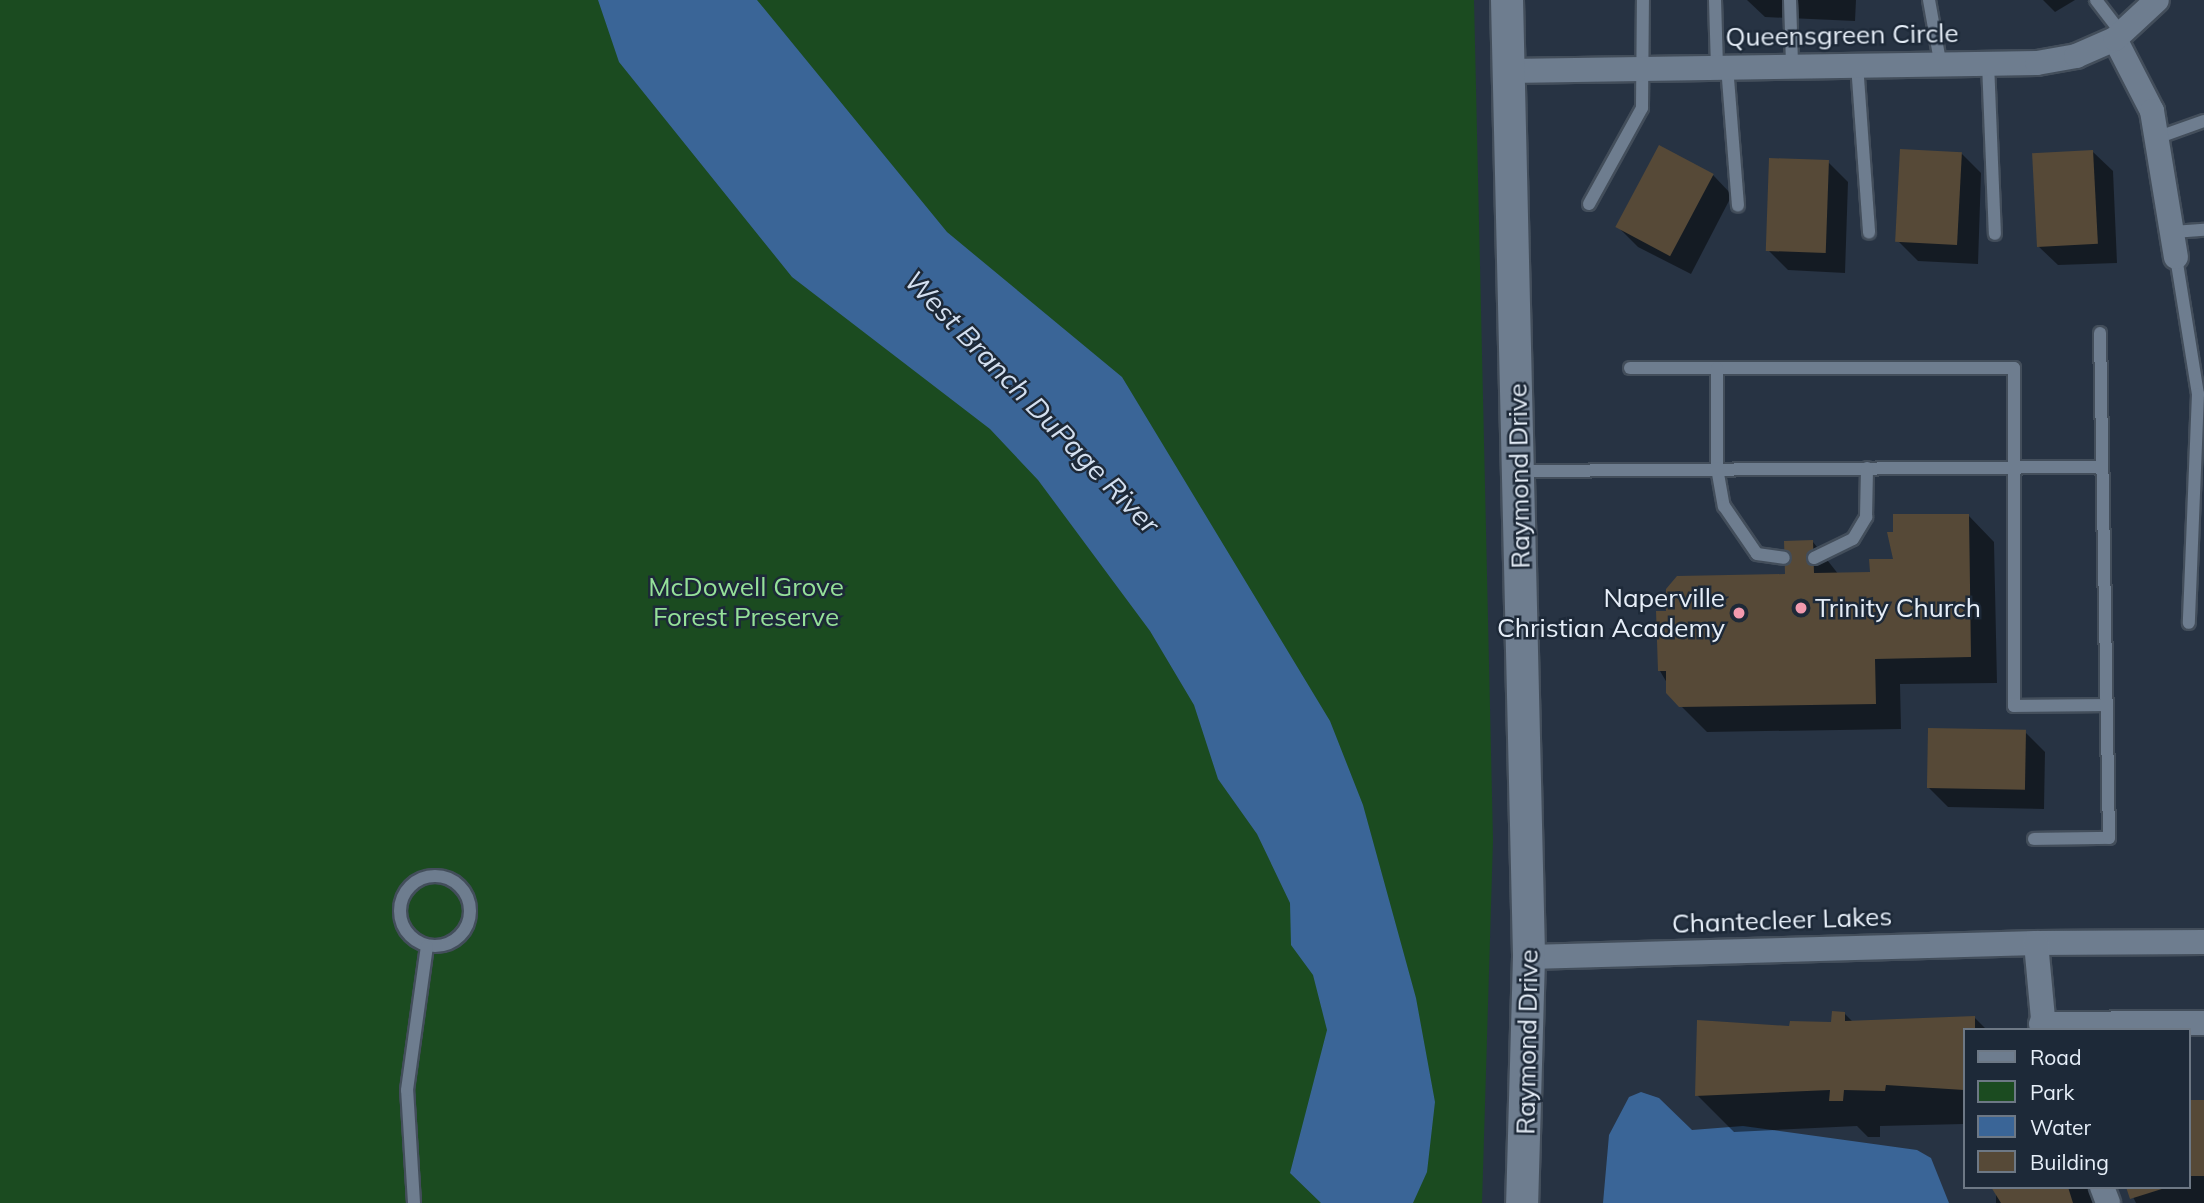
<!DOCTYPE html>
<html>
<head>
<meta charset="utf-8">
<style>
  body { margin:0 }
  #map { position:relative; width:2204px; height:1203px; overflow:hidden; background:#273343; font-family:Mulish,sans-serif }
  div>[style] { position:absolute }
  .green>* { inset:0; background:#1b4b20 }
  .water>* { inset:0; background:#3a6597 }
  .shadow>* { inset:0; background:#0007; transform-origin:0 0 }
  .building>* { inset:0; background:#564937; transform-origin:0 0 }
  .roads { filter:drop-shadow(2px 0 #434e5b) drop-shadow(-2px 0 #434e5b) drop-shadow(0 2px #434e5b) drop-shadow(0 -2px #434e5b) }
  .service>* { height:12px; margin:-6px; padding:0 6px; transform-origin:6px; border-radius:6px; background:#6e7d8f }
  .service>.ring { margin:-6px; padding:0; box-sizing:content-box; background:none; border:12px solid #6e7d8f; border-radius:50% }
  .minor>* { height:24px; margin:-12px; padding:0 12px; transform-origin:12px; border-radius:12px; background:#6e7d8f }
  .tertiary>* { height:32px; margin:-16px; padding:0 16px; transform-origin:16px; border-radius:16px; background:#6e7d8f }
  .dots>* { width:19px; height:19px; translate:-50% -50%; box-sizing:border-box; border:4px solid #1d2938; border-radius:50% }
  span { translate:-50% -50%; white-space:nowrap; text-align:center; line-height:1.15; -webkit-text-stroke:5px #1d2938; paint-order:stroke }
  .street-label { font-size:26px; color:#e6eef8 }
  .park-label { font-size:26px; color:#95e199 }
  .poi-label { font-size:26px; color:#e6eef8 }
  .right { translate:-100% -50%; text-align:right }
  .left { translate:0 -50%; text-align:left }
  .water-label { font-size:28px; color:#d3dfef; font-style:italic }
  .legend { position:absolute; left:1963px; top:1028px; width:228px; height:161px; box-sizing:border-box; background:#1d2938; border:2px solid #6d7885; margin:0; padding:9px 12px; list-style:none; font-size:21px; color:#e6eef8 }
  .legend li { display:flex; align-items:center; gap:14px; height:35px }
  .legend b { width:35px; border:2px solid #6d7885 }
</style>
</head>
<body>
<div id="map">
  <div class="green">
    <div style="clip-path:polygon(0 0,1474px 0,1493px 840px,1482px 1203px,0 1203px)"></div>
  </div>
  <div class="water">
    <div style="clip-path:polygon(598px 0,757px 0,947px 232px,1122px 377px,1330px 721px,1363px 805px,1416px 998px,1435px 1102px,1427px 1172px,1413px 1203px,1321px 1203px,1290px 1173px,1327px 1030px,1313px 975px,1291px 945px,1290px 903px,1257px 834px,1218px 779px,1194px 705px,1150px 631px,1038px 480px,990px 429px,792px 277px,619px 62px)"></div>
    <div style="clip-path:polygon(1641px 1092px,1659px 1098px,1692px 1130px,1743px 1126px,1917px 1150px,1931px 1158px,1949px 1203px,1603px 1203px,1609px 1135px,1629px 1097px)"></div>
  </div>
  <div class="shadow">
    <div style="clip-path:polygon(1747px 0,1856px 0,1855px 21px,1765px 17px)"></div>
    <div style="clip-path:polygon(2043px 0,2075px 0,2055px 12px)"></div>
    <div style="clip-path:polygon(2093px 152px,2113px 171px,2117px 263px,2058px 265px,2038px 246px)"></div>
    <div style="clip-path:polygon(1961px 153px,1981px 173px,1978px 264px,1918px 261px,1898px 241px)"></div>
    <div style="clip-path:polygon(1828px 162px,1848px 182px,1845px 273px,1788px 270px,1768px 250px)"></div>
    <div style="clip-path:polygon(1713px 175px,1732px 195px,1691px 274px,1638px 247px,1618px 227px)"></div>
    <div style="clip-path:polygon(1968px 515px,1994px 542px,1997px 683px,1900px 684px,1901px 729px,1707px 732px,1680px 705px,1660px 671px,1668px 613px,1787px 576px,1813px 542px,1839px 575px,1872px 574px)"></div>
    <div style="clip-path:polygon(2025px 732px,2045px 752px,2044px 809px,1948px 807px,1928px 787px)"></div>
    <div style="clip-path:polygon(1844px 1013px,1854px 1023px,1975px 1018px,1987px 1030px,1964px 1030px,1964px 1124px,1880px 1126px,1880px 1137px,1868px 1137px,1857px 1126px,1734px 1132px,1697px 1095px,1791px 1028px,1833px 1023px)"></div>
    <div style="clip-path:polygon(2204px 1102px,2204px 1203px,2136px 1203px,2128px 1187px,2188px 1187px,2188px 1107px)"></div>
    <div style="left:1996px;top:1187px;width:101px;height:17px"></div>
  </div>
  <div class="building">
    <div style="left:1659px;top:145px;width:62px;height:93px;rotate:28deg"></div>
    <div style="left:1900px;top:149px;width:62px;height:93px;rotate:3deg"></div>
    <div style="left:2093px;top:150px;width:94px;height:61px;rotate:87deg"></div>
    <div style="left:1769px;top:158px;width:60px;height:93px;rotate:2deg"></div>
    <div style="clip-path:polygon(1893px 514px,1969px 514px,1971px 657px,1875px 659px,1876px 704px,1679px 707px,1666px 693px,1666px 671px,1658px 671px,1656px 611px,1666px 611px,1666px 589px,1677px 576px,1785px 574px,1784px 541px,1813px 540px,1814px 573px,1870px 572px,1869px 559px,1893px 559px,1887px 532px,1893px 532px)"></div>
    <div style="left:1928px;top:728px;width:98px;height:60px;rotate:1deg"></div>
    <div style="clip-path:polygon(1832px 1011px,1845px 1012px,1845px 1021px,1975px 1016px,1975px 1030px,1964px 1030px,1964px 1090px,1886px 1085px,1885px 1091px,1844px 1090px,1843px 1101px,1829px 1101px,1830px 1090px,1695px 1096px,1697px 1020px,1789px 1026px,1790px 1021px,1831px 1022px)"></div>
    <div style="left:2204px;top:1100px;width:76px;height:17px;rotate:90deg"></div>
    <div style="clip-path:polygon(1991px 1187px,2068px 1187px,2073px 1203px,2001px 1203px)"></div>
    <div style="clip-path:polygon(2126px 1187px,2165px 1187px,2165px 1188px,2130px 1199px)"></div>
  </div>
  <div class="roads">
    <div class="service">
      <div style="left:1715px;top:0;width:66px;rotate:88.3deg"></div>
      <div style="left:1790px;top:0;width:65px;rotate:88.2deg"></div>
      <div style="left:1929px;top:0;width:62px;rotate:79.8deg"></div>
      <div style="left:2096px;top:0;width:43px;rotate:52.6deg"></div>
      <div style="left:1988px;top:63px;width:171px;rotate:87.7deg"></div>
      <div style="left:1857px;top:64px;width:169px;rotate:85.9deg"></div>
      <div style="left:1727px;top:66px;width:140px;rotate:85.5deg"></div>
      <div style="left:2159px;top:137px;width:48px;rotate:-19.6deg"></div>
      <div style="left:1589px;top:204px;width:110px;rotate:-61.1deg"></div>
      <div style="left:1642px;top:108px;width:108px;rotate:-89.5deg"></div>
      <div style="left:2173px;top:232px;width:31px;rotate:-4deg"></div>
      <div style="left:2176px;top:257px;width:139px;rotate:80.9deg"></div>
      <div style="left:2198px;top:394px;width:229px;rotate:92.3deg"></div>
      <div style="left:1630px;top:368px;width:384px"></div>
      <div style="left:2014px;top:368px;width:338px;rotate:90deg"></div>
      <div style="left:2014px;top:706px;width:91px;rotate:-0.6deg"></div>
      <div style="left:1717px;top:368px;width:100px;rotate:90deg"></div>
      <div style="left:1717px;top:468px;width:39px;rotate:80deg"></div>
      <div style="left:1724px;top:506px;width:58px;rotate:55.5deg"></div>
      <div style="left:1757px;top:554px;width:27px;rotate:8deg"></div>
      <div style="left:1520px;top:471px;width:580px;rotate:-0.4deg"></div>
      <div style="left:1814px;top:558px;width:43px;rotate:-26deg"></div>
      <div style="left:1853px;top:539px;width:26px;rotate:-59deg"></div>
      <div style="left:1866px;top:517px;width:49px;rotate:-88.8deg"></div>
      <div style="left:2034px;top:839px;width:75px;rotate:-0.8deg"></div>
      <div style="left:2109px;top:838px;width:505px;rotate:-91.02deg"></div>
      <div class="ring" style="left:400px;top:876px;width:58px;height:58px"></div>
      <div style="left:414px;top:1203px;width:113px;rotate:-93.5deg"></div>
      <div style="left:407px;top:1090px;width:145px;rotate:-82.1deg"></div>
    </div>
    <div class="minor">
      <div style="left:2115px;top:39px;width:81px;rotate:62.8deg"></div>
      <div style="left:2152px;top:111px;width:148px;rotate:80.7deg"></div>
      <div style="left:1509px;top:71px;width:528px;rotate:-0.87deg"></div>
      <div style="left:2037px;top:63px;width:40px;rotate:-10deg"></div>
      <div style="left:2076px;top:56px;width:43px;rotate:-23.6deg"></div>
      <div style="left:2115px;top:39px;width:57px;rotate:-42.9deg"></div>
      <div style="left:2036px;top:943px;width:168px;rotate:-0.3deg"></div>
      <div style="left:1529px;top:957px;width:507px;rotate:-1.58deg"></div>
      <div style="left:2036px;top:943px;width:87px;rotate:84.7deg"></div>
      <div style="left:2041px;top:1024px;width:163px;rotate:-0.4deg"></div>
      <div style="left:2102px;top:1187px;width:17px;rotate:69deg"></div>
    </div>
    <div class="tertiary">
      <div style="left:1507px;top:0;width:957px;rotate:88.68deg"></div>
      <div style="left:1529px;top:957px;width:246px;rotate:91.6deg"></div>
    </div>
  </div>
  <div class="dots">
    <div style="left:1801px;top:608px;background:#f29aaf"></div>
    <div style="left:1739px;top:613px;background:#f29aaf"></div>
  </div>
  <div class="street-label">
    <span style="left:1842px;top:35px;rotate:-1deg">Queensgreen Circle</span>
    <span style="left:1519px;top:476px;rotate:-91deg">Raymond Drive</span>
    <span style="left:1782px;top:920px;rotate:-2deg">Chantecleer Lakes</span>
    <span style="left:1527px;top:1042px;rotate:-89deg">Raymond Drive</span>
  </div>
  <div class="park-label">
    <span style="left:746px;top:602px">McDowell Grove<br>Forest Preserve</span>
  </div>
  <div class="poi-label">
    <span class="right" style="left:1725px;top:613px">Naperville<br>Christian Academy</span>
    <span class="left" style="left:1815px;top:608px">Trinity Church</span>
  </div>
  <div class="water-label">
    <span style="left:1032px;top:402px;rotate:46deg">West Branch DuPage River</span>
  </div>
  <ul class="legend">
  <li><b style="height:9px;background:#6e7d8f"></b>Road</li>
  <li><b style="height:19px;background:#1b4b20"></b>Park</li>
  <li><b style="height:19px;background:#3a6597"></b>Water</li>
  <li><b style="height:19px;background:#564937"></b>Building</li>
  </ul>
</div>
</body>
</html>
